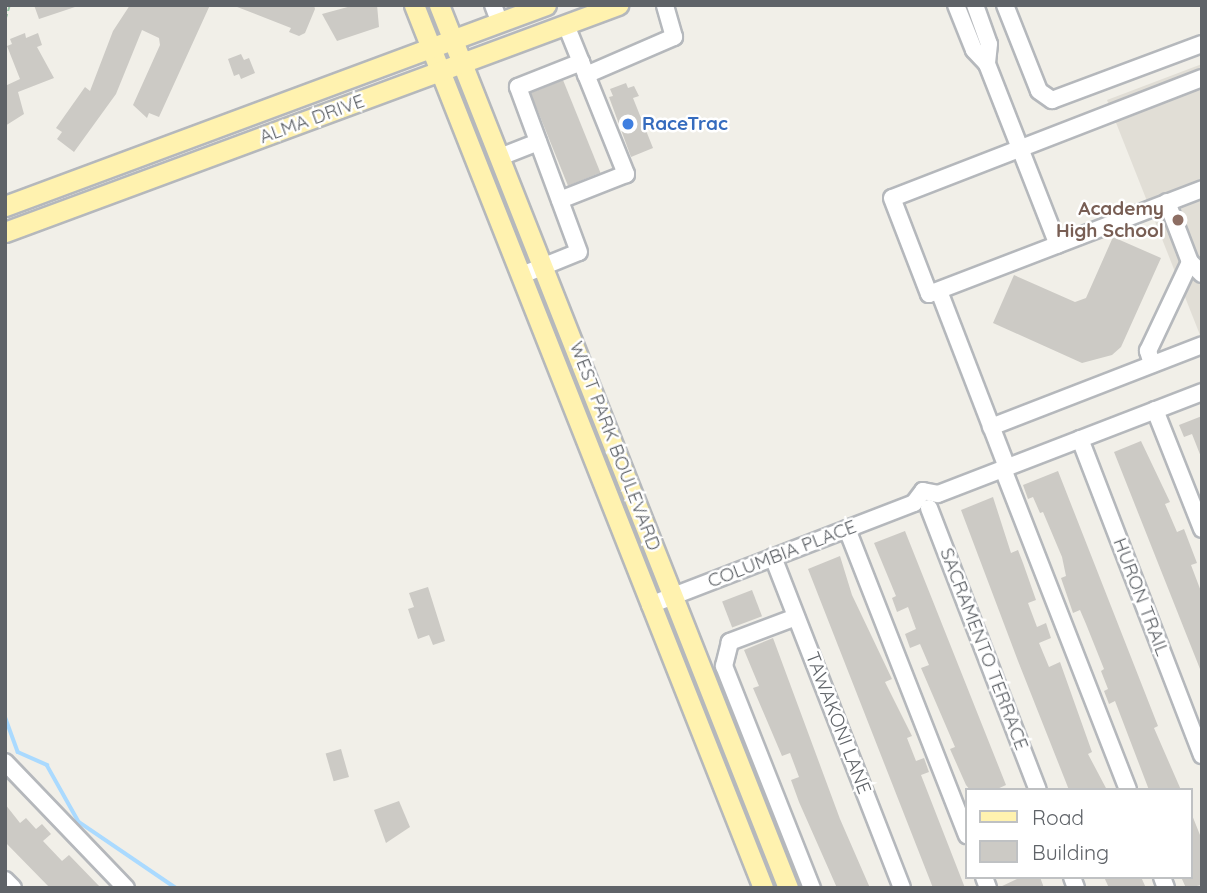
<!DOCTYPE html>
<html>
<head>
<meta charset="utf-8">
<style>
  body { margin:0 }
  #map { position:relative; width:1207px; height:893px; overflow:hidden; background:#f1efe8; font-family:Quicksand,sans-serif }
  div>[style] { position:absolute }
  .education>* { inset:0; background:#e1ded6 }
  .stream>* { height:3.5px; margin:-1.75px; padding:0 1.75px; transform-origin:1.75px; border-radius:1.75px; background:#aadaff }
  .building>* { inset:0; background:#cccac5; transform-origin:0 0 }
  .path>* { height:2px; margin-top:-1px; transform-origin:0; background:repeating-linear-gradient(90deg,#9cc7a9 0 7px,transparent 0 10.5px) }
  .roads { filter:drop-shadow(2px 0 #b5b8bc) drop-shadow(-2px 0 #b5b8bc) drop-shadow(0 2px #b5b8bc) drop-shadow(0 -2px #b5b8bc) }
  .minor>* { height:16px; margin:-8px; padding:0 8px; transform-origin:8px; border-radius:8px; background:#fff }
  .major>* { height:19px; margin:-9.5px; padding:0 9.5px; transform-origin:9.5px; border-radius:9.5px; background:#fff2af }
  .dots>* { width:19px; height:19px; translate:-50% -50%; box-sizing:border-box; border:4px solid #fff; border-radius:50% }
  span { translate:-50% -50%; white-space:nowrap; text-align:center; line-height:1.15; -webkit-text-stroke:5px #fff; paint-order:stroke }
  .street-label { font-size:19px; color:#5f6368 }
  .shop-label { font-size:19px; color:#366cbe; font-weight:700 }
  .left { translate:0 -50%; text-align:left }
  .education-label { font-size:19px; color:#785e54; font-weight:700 }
  .right { translate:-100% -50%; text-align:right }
  .frame { position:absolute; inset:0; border:7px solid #5f6368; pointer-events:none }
  .legend { position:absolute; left:965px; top:788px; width:228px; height:91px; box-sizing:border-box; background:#fff; border:2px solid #bfc1c3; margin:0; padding:9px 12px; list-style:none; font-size:21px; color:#5f6368 }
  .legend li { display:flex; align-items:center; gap:14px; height:35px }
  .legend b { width:35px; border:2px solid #bfc1c3 }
</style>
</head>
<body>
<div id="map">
  <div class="education">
    <div style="clip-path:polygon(1202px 64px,1202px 340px,1107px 100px)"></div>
  </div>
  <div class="stream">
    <div style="left:5px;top:716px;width:38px;rotate:70deg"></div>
    <div style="left:18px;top:752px;width:32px;rotate:24deg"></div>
    <div style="left:47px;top:765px;width:65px;rotate:60.7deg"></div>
    <div style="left:79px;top:822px;width:117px;rotate:34.2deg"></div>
  </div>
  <div class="building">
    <div style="clip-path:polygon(34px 5px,75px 5px,75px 7px,39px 19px)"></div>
    <div style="clip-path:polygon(130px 5px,210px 5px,159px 117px,149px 113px,147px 118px,133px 105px,160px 45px,159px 38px,142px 30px,116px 94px,74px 152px,57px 139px,62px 132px,56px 128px,85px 87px,90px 91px,113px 31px)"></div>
    <div style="clip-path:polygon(232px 5px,314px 5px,315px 9px,305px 33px,299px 36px,289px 32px,291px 28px)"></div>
    <div style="clip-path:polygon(355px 5px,377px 5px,379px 27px,337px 41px,322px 14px)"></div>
    <div style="clip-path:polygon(25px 33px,26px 38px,38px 33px,42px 45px,37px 47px,54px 78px,18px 92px,24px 114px,5px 126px,5px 86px,20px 79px,7px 46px,12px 44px,10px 39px)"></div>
    <div style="clip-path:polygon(241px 54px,244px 60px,249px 58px,255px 73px,241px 79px,239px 74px,234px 76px,228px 59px)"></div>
    <div style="left:563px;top:80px;width:100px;height:35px;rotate:68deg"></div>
    <div style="clip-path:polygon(626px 83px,628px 88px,634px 86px,639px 96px,633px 98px,653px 148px,631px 157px,609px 97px,613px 96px,610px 89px)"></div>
    <div style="clip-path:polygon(1113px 237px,1161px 258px,1121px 347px,1112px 355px,1082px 363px,993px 323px,1014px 275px,1075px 302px,1086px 298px)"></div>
    <div style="clip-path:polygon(1202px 416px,1202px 457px,1201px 457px,1192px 434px,1184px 437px,1179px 425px)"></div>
    <div style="clip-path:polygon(1141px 441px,1170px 502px,1165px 504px,1177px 532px,1184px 529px,1197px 563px,1191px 565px,1202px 594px,1202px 674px,1114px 452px)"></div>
    <div style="clip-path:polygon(1058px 471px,1158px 726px,1154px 728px,1181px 790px,1149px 790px,1115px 701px,1109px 704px,1104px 691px,1108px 689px,1101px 671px,1104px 669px,1086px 624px,1080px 610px,1073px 613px,1061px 578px,1066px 576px,1062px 557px,1043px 512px,1040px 513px,1033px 497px,1028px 499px,1023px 485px)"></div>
    <div style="clip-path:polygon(993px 497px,1011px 553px,1018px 550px,1023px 563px,1036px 600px,1028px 603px,1037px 627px,1046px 623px,1051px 638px,1039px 643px,1049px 667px,1060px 662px,1092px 752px,1088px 754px,1107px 790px,1069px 790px,1018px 661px,961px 510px)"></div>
    <div style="clip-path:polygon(905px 531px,1006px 785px,995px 790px,970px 790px,966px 785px,950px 749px,955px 747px,921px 668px,929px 665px,920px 644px,910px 648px,905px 634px,916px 629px,908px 607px,897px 612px,892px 598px,896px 596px,874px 543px)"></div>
    <div style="clip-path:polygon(840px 556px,852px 595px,892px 679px,885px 682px,912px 736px,907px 738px,916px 761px,924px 758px,929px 772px,921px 775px,965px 888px,933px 888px,808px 569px)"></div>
    <div style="clip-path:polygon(428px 587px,445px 641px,433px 645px,429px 635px,418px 639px,408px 609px,414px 607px,409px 593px)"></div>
    <div style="left:752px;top:590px;width:28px;height:32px;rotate:69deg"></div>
    <div style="clip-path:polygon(773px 638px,840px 819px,870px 888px,837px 888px,799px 802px,791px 780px,799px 777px,790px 753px,782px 756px,753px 688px,759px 686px,744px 650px)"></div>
    <div style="left:341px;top:749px;width:29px;height:16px;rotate:74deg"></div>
    <div style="clip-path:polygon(399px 801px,410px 827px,386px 843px,374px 810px)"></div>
    <div style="clip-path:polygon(5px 804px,20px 823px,26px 818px,36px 829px,42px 824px,51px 834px,43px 841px,62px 861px,69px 855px,101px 888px,50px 888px,5px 842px)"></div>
    <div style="clip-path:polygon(1192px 815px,1202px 840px,1202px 885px,1186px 888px,1181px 877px,1191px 877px)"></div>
    <div style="clip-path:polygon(1021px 877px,1040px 877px,1044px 888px,998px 888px)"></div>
    <div style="clip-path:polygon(1104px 877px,1141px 877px,1146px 888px,1109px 888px)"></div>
  </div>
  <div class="path">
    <div style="left:5px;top:21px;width:17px;rotate:-73deg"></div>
  </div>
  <div class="roads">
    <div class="minor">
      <div style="left:493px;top:5px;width:19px;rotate:69deg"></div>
      <div style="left:956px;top:5px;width:48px;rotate:68.2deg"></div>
      <div style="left:974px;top:50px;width:19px;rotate:47deg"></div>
      <div style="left:987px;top:64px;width:194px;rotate:68.6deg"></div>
      <div style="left:975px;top:5px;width:41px;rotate:70.3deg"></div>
      <div style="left:989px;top:44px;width:20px;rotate:96deg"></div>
      <div style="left:1005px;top:5px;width:92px;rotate:68.4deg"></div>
      <div style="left:1039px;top:91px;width:16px;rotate:35deg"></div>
      <div style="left:1052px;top:100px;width:160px;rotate:-20.5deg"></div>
      <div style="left:566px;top:25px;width:40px;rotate:68deg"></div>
      <div style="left:586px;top:75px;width:96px;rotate:-23.4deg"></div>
      <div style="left:674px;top:37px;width:33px;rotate:-106deg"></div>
      <div style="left:1202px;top:78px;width:332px;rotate:158.8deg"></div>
      <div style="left:892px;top:198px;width:103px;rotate:68.9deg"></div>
      <div style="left:929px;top:294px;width:292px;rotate:-21deg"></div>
      <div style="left:500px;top:157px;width:41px;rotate:-21.5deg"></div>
      <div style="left:1167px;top:202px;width:64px;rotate:69deg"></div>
      <div style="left:1190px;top:262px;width:17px;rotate:45deg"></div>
      <div style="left:522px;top:275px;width:61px;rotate:-22deg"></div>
      <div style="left:579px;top:252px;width:176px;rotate:-110.3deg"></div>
      <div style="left:518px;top:87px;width:68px;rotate:-21.6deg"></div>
      <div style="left:581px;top:62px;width:121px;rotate:68.1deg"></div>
      <div style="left:626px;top:174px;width:71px;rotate:158.5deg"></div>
      <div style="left:939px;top:291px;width:189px;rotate:68.9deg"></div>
      <div style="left:1152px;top:364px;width:14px;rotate:-107deg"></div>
      <div style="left:1148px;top:351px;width:98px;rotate:-64.7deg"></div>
      <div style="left:1155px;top:410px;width:128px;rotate:68.4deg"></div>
      <div style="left:991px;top:427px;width:226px;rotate:-21.2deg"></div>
      <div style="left:1080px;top:439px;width:339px;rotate:68.9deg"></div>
      <div style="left:1003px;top:469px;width:344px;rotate:68.7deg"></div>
      <div style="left:929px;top:508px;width:302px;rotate:68.9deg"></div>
      <div style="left:847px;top:529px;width:329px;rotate:68.6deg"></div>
      <div style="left:773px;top:557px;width:355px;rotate:68.7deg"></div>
      <div style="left:650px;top:605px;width:283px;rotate:-21.1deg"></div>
      <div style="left:914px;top:503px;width:15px;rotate:-53deg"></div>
      <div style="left:923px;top:491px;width:15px;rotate:11deg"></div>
      <div style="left:938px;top:494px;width:283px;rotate:-21.1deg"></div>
      <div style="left:796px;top:617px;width:71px;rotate:159.3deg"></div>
      <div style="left:730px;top:642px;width:25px;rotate:104deg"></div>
      <div style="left:724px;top:666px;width:239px;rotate:68.4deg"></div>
      <div style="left:5px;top:762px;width:175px;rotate:46.2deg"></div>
      <div style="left:984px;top:877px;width:12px;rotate:70deg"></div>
      <div style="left:1072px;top:877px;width:12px;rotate:70deg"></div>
      <div style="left:1162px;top:877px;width:12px;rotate:70deg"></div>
      <div style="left:5px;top:880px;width:11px;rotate:45deg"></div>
    </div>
    <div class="major">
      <div style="left:414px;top:5px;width:949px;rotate:68.43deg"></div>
      <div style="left:439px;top:5px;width:949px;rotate:68.43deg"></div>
      <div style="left:5px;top:206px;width:577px;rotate:-20.38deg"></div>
      <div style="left:5px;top:232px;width:654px;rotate:-20.32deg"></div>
    </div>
  </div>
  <div class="dots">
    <div style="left:628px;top:124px;background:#3f7fe0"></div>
    <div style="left:1178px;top:220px;background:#8d6e63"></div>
  </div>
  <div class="street-label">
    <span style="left:312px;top:119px;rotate:-20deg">ALMA DRIVE</span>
    <span style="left:615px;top:446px;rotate:69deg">WEST PARK BOULEVARD</span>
    <span style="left:782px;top:554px;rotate:-21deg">COLUMBIA PLACE</span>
    <span style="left:1141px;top:597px;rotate:69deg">HURON TRAIL</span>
    <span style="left:984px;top:649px;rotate:69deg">SACRAMENTO TERRACE</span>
    <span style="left:838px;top:723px;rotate:69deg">TAWAKONI LANE</span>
  </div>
  <div class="shop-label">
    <span class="left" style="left:642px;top:124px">RaceTrac</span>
  </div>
  <div class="education-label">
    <span class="right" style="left:1164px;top:220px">Academy<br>High School</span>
  </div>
  <div class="frame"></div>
  <ul class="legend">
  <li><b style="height:9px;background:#fff2af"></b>Road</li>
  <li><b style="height:19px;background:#cccac5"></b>Building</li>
  </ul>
</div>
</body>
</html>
